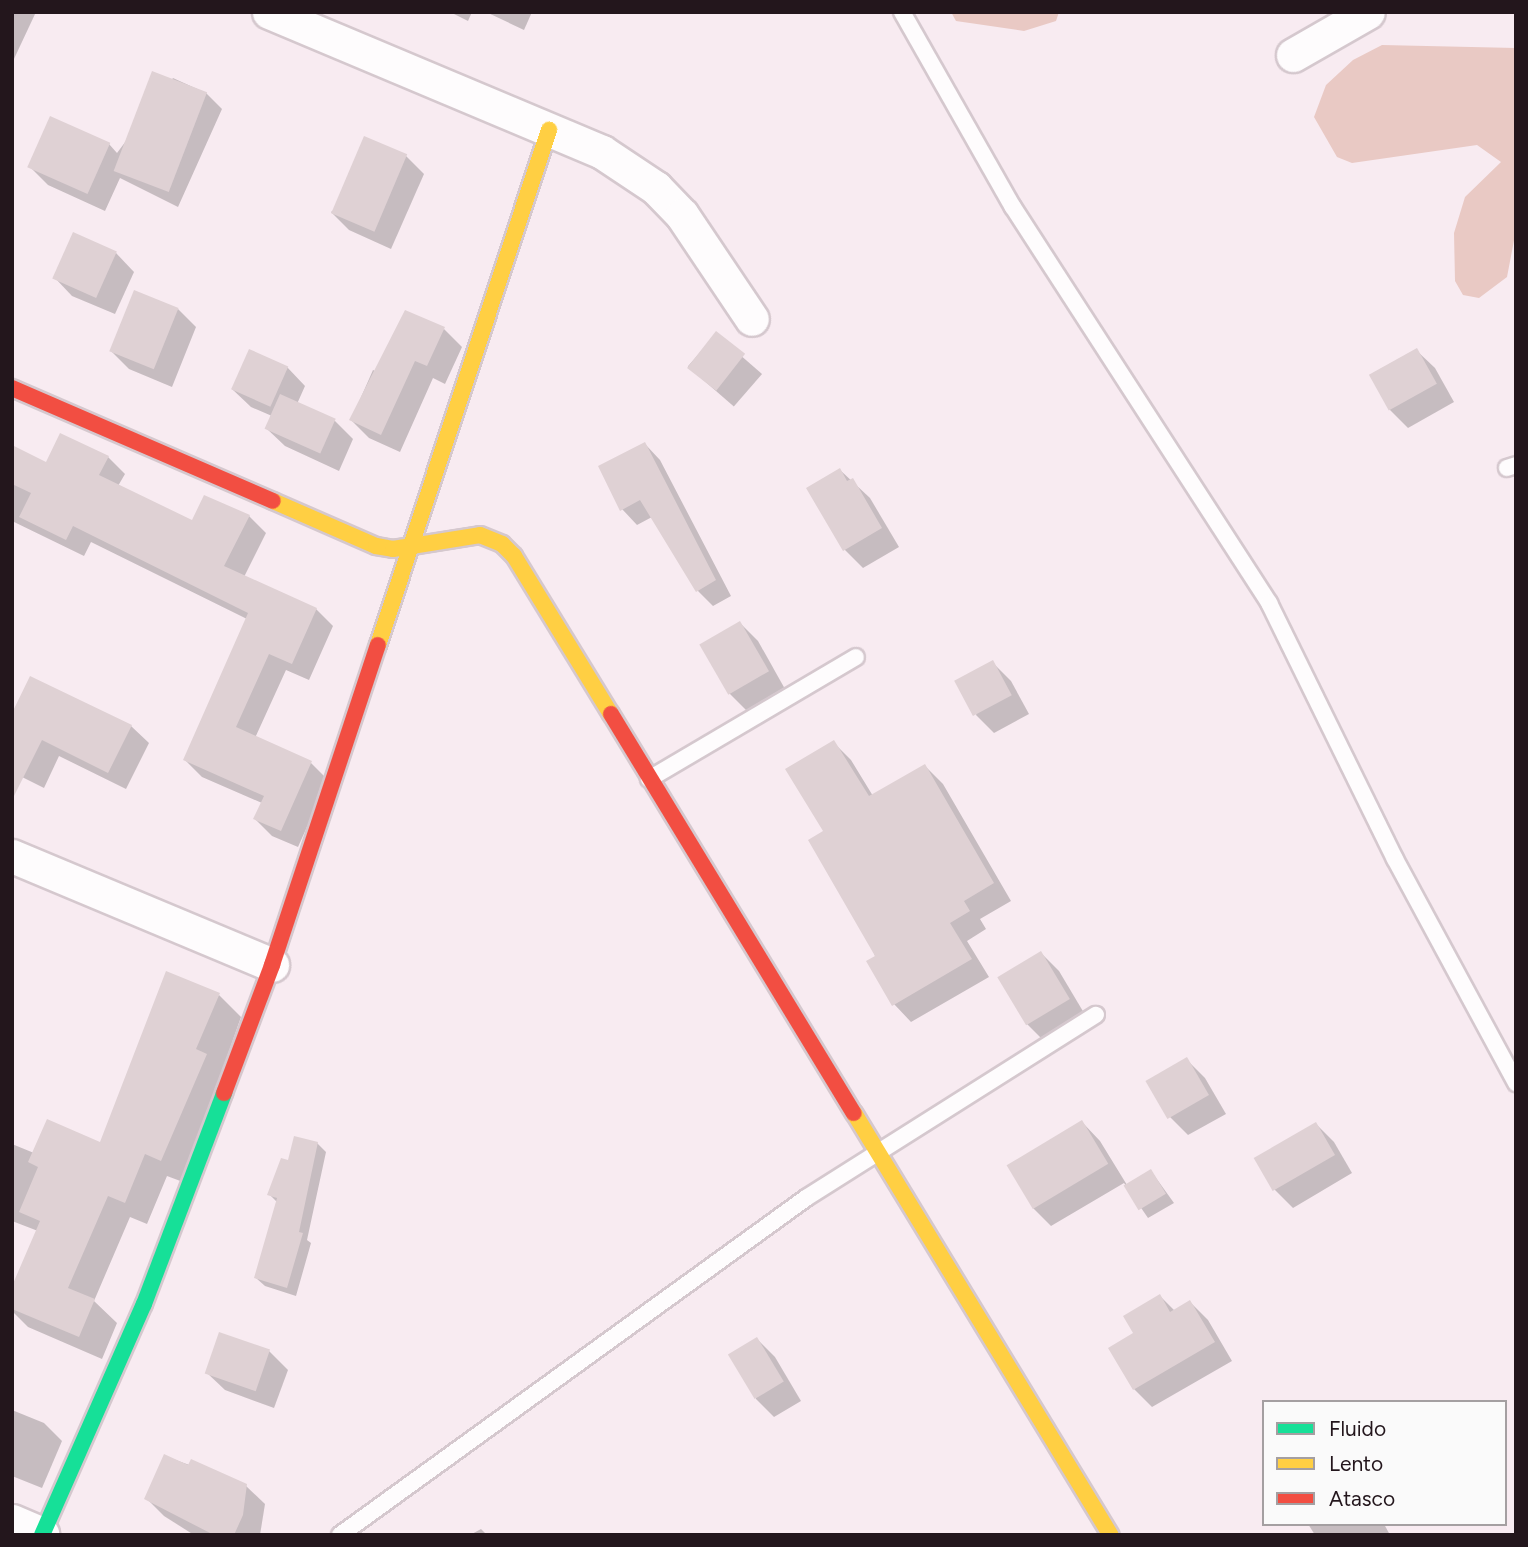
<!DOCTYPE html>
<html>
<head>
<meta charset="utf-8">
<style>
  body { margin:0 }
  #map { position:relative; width:1528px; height:1547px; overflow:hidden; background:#f8ebf1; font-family:Figtree,sans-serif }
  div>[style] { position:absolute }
  .green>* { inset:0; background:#e9c9c4 }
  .shadow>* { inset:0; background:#0003; transform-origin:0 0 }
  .building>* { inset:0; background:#dfd1d4; transform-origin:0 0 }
  .roads { filter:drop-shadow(2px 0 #d5c8ce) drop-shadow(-2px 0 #d5c8ce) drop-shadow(0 2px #d5c8ce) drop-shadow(0 -2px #d5c8ce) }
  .lane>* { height:16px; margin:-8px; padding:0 8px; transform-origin:8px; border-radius:8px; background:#fefcfd }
  .street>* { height:33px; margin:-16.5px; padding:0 16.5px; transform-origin:16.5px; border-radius:16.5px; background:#fefcfd }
  .fast>* { height:16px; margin:-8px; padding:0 8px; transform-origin:8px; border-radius:8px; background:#16e098 }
  .slow>* { height:16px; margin:-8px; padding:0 8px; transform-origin:8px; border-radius:8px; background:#ffcf43 }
  .jam>* { height:16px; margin:-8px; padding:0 8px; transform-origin:8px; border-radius:8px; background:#f24e42 }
  span { translate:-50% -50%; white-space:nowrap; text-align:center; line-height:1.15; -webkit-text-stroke:5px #fafafa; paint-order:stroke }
  .frame { position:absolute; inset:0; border:14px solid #23161c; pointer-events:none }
  .legend { position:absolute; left:1262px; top:1400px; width:245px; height:126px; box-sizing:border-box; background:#fafafa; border:2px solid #a49fa1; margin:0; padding:9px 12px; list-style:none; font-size:21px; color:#23161c }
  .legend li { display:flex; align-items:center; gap:14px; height:35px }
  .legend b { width:35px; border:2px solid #a49fa1 }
</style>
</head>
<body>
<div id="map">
  <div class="green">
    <div style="clip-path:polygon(951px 12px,1059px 12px,1056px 21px,1024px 31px,956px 21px)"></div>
    <div style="clip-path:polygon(1382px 45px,1516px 48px,1516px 230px,1507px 277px,1479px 298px,1463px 295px,1455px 281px,1454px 233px,1465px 197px,1501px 162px,1477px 145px,1352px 163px,1337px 157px,1314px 117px,1326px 85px,1353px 60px)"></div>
  </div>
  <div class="shadow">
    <div style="clip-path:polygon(12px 12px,36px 12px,13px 61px,12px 60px)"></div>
    <div style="clip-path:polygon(450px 12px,472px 12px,468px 21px)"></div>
    <div style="clip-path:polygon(486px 12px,532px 12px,524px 30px)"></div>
    <div style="clip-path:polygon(173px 78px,206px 93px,222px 109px,178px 207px,120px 178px,105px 211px,48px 185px,30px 167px,109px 144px,117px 153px)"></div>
    <div style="clip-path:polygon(406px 156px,424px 174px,391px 249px,349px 230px,331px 212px)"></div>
    <div style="clip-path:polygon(116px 253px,134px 272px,115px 314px,72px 296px,54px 277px)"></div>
    <div style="clip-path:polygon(178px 309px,196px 327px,172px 387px,129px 369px,111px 351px)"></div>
    <div style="clip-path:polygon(444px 329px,462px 347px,445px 384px,433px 378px,400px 452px,369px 438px,351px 420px,373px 370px,379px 373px)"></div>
    <div style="left:716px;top:334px;width:61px;height:43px;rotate:41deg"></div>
    <div style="clip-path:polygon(1416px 350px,1435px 368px,1454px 402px,1408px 428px,1390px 410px,1370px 375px)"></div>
    <div style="clip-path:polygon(287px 367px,305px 386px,297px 404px,335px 421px,353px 439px,339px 471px,285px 446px,266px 428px,272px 416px,251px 407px,232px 389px)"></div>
    <div style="clip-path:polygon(645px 444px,660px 460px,731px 596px,713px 606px,698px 591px,652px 517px,637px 525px,622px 509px)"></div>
    <div style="clip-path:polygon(12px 446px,47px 464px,108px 457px,125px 474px,118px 486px,193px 522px,249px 516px,266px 533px,244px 577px,316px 609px,333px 626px,309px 680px,286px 670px,255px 738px,311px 763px,328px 780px,298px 847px,272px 836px,255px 819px,262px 803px,202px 777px,185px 760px,247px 619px,91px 542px,84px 556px,12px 521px)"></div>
    <div style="clip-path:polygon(840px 470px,870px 498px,899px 547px,863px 568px,845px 550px)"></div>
    <div style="clip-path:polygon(740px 623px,758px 641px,785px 689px,747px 711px,729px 693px)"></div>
    <div style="clip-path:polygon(993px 663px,1011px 681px,1029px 714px,994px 733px,976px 715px)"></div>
    <div style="clip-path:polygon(12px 717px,131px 726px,149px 743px,126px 789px,59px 756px,44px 788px,12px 772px)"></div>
    <div style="clip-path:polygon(833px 742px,851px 760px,873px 796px,925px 766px,943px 784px,1011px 901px,980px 919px,986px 929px,967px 941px,989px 977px,911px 1022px,894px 1004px,826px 832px)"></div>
    <div style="clip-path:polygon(1041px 953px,1059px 971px,1087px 1018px,1045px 1042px,1027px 1024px)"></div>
    <div style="clip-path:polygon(219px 995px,241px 1017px,183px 1182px,167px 1176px,147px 1224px,130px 1217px,94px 1301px,117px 1323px,102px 1359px,28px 1327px,12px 1311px,12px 1290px,38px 1231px,12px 1221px,12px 1144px,34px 1153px,101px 1144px)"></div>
    <div style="clip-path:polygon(1187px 1060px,1205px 1078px,1226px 1114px,1188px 1135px,1170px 1117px)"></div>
    <div style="clip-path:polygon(1082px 1122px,1100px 1141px,1127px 1185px,1151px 1171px,1174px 1203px,1148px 1218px,1124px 1183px,1051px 1226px,1033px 1208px)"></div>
    <div style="clip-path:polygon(1316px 1124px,1334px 1142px,1352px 1173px,1293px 1208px,1275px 1190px,1256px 1159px)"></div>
    <div style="clip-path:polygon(317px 1143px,326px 1152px,307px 1240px,311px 1243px,296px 1296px,265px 1286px,256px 1278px,278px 1203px,269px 1194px,289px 1163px)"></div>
    <div style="clip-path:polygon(1160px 1296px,1175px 1311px,1190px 1302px,1208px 1320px,1232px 1361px,1152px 1407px,1134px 1389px,1136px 1334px)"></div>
    <div style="clip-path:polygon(757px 1339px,775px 1357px,801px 1401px,774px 1417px,756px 1399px)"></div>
    <div style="clip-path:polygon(269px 1351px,288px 1370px,274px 1408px,225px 1390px,206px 1372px)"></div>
    <div style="clip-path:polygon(12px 1410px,44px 1423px,62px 1441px,42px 1488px,12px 1476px)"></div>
    <div style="clip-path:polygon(165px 1456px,246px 1486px,265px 1504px,260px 1535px,194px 1535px,164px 1516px,146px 1498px)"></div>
    <div style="clip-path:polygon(1308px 1524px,1384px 1524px,1390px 1535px,1315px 1535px)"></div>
    <div style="clip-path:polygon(481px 1529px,487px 1535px,470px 1535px)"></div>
  </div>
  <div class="building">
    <div style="left:152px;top:71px;width:59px;height:107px;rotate:21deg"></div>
    <div style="left:50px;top:116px;width:66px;height:56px;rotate:24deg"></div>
    <div style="left:364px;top:136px;width:47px;height:84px;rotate:23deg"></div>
    <div style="left:73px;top:232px;width:48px;height:51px;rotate:24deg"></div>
    <div style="left:134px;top:290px;width:48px;height:66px;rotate:22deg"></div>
    <div style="clip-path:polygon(405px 310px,445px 327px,427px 366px,415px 361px,381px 435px,349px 420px)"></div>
    <div style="left:716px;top:331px;width:37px;height:47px;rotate:38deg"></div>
    <div style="left:1417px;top:348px;width:41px;height:55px;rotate:61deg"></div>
    <div style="left:249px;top:349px;width:43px;height:44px;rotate:24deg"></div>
    <div style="left:280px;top:394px;width:61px;height:38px;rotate:24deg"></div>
    <div style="clip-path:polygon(60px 433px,109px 456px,99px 475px,192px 520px,204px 495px,250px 515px,224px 566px,317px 608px,292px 664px,269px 654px,236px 727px,312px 761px,281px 831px,253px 819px,264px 796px,183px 760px,248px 613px,73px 526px,66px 540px,19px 517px,31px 493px,12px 484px,12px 445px,46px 462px)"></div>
    <div style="clip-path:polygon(645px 442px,716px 580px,696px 592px,640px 500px,620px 511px,598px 466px)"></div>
    <div style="clip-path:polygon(840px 468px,847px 481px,853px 478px,882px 528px,843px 551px,806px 488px)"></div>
    <div style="left:740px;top:621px;width:58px;height:47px;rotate:60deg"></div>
    <div style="left:993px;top:660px;width:40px;height:44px;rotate:62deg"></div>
    <div style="clip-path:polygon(30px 676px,132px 725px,108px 773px,42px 740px,12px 800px,12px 713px)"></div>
    <div style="clip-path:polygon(834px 740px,869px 796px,925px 764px,994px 883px,964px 901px,970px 911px,950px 923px,972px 959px,892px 1006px,866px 961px,875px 956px,808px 840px,823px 831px,785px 769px)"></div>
    <div style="left:1041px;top:951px;width:56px;height:51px;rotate:59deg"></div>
    <div style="clip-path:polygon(166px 971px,220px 993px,196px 1049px,207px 1054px,161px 1161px,145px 1154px,125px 1203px,108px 1196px,68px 1288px,95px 1299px,79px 1337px,12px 1309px,12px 1286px,40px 1221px,19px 1212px,38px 1167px,28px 1162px,47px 1119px,100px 1142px)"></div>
    <div style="left:1187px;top:1057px;width:44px;height:48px;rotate:60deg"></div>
    <div style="left:1082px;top:1120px;width:51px;height:88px;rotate:59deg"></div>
    <div style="left:1316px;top:1122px;width:38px;height:72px;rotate:60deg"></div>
    <div style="clip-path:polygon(294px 1136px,318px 1142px,299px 1232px,303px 1233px,287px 1288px,254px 1278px,277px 1198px,267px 1195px,281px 1158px,288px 1160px)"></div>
    <div style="left:1151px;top:1169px;width:29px;height:32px;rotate:59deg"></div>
    <div style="clip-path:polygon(1160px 1294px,1170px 1312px,1190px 1300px,1215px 1342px,1133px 1390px,1108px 1348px,1133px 1333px,1123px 1316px)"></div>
    <div style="left:219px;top:1332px;width:54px;height:44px;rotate:19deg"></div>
    <div style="left:757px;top:1337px;width:52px;height:34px;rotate:59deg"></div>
    <div style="clip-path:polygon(164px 1454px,188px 1465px,191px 1459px,247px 1484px,243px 1515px,234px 1535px,214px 1535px,144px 1499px)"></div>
  </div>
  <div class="roads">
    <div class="lane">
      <div style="left:902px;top:12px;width:224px;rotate:60.4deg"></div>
      <div style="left:1013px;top:207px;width:472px;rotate:57.1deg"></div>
      <div style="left:1269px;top:603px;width:285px;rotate:63.8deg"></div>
      <div style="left:1395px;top:859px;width:255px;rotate:61.6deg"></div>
      <div style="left:1507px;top:468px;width:9px;rotate:-18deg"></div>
      <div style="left:649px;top:779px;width:240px;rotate:-30.5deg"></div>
      <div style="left:340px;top:1535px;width:575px;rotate:-35.87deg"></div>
      <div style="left:806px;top:1198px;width:343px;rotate:-32.3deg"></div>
    </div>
    <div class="street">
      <div style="left:269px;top:12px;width:361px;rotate:22.8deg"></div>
      <div style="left:602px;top:152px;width:65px;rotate:33.7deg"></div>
      <div style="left:656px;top:188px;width:37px;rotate:46deg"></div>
      <div style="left:682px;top:215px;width:125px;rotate:56.1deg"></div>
      <div style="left:1293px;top:55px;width:86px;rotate:-29.8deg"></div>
      <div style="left:12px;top:856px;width:282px;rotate:22.7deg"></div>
      <div style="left:12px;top:1521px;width:33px;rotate:23deg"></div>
    </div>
    <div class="fast">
      <div style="left:42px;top:1535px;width:253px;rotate:-66.2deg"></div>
      <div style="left:144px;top:1304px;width:226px;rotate:-69.2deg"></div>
    </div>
    <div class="slow">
      <div style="left:273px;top:501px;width:112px;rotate:23.6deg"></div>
      <div style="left:376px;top:546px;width:17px;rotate:10deg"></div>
      <div style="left:393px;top:549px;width:88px;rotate:-9.1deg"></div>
      <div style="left:480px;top:535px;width:24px;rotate:22deg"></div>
      <div style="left:502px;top:544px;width:17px;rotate:45deg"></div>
      <div style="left:514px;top:556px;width:185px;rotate:58.5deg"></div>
      <div style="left:378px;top:645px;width:543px;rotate:-71.63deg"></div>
      <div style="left:854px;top:1113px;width:494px;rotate:58.7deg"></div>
    </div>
    <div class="jam">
      <div style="left:12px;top:388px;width:284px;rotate:23.4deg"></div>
      <div style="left:611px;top:714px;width:467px;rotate:58.7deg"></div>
      <div style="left:224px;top:1093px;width:137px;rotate:-69.4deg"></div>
      <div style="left:272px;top:965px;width:337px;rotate:-71.7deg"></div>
    </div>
  </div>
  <div class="frame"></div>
  <ul class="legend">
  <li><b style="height:9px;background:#16e098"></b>Fluido</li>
  <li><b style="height:9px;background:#ffcf43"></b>Lento</li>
  <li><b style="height:9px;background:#f24e42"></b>Atasco</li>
  </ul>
</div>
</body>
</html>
